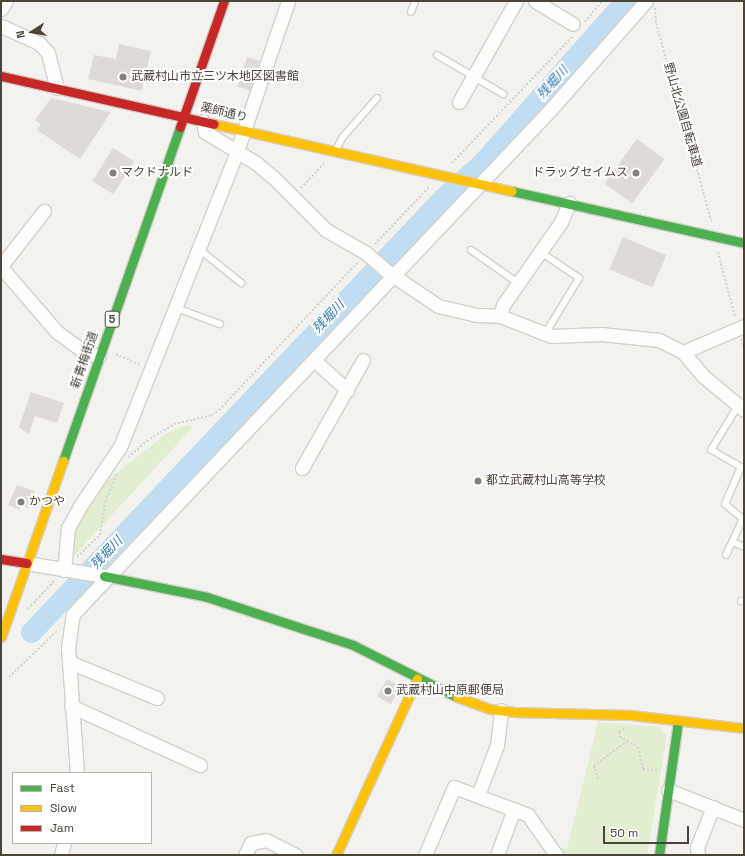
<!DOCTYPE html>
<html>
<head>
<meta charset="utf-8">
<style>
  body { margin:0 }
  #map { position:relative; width:745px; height:856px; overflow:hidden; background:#f4f2ee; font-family:"Space Grotesk","Noto Sans JP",sans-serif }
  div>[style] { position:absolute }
  .green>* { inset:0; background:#e1eecf }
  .river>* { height:21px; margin:-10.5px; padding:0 10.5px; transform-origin:10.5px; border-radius:10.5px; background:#c0ddf1 }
  .building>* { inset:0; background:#dedbd6; transform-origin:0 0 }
  .path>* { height:2px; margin-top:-1px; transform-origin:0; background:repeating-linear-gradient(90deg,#d3d2cc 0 2px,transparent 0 4px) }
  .roads { filter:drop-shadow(1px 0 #d2d0cb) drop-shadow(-1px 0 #d2d0cb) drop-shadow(0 1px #d2d0cb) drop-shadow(0 -1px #d2d0cb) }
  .lane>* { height:6px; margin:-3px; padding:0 3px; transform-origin:3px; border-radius:3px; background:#fdfdfc }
  .street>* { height:13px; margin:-6.5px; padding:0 6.5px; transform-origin:6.5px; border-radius:6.5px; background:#fdfdfc }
  .fast>* { height:9px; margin:-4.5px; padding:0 4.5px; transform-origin:4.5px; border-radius:4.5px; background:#4caf50 }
  .slow>* { height:9px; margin:-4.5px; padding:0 4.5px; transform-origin:4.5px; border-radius:4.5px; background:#ffc107 }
  .jam>* { height:9px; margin:-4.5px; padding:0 4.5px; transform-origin:4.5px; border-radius:4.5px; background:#c62828 }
  .dots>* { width:11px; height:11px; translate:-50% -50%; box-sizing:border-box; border:2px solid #fff; border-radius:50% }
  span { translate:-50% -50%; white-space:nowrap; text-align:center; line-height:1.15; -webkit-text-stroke:4px #fff; paint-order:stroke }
  .shield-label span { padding:1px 3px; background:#fff; border:1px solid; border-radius:3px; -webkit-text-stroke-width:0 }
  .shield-label { font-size:11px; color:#4b4439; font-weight:700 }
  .poi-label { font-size:12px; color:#4b4439 }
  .left { translate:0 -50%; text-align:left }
  .right { translate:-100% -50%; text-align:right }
  .street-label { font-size:12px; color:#4b4439 }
  .water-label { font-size:13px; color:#2e7ab2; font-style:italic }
  .frame { position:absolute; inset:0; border:2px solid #4b4439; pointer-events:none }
  .legend { position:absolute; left:12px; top:772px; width:140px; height:72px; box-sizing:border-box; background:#fff; border:1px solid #b7b4b0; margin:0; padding:5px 7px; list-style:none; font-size:12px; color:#4b4439 }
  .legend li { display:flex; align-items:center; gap:8px; height:20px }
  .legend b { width:20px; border:1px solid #b7b4b0 }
  .north { position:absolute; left:12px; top:12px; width:40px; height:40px; -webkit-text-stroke:3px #fff; paint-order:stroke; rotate:258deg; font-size:11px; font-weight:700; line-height:16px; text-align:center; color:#4b4439 }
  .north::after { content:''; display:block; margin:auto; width:14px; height:18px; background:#4b4439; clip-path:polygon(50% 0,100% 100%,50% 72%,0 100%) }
  .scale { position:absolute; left:603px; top:826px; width:86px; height:18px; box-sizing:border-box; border:2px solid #4b4439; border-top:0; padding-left:5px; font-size:12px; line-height:14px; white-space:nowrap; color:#4b4439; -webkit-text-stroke:3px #fff; paint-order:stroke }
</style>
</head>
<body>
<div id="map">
  <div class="green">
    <div style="clip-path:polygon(186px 425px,193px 427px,74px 556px,71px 556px,76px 526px,95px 495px,111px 477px,170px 431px)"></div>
    <div style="clip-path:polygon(598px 722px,661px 727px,667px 736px,647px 855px,563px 855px,558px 847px,567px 849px)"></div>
  </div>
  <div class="river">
    <div style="left:31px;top:632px;width:597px;rotate:-46.49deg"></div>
    <div style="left:442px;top:199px;width:54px;rotate:-42deg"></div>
    <div style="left:482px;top:163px;width:216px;rotate:-48.6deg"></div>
  </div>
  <div class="building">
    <div style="clip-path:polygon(119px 44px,151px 51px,142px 91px,88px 79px,94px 55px,116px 59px)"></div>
    <div style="left:247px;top:57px;width:13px;height:31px;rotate:18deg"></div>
    <div style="clip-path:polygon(51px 98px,111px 112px,80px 159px,37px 130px,41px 124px,35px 120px)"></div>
    <div style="left:637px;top:139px;width:34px;height:55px;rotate:36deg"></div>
    <div style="left:113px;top:148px;width:25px;height:39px;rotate:32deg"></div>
    <div style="left:623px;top:237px;width:47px;height:35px;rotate:23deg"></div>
    <div style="clip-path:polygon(31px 392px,64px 403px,57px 423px,35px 416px,29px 434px,19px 427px)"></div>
    <div style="clip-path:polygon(17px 485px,35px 491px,29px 508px,21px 506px,20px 510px,8px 505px)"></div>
    <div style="left:387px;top:679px;width:16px;height:20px;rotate:30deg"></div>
  </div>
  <div class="path">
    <div style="left:655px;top:8px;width:15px;rotate:86deg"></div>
    <div style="left:656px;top:23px;width:205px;rotate:74.4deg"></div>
    <div style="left:585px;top:22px;width:27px;rotate:-51deg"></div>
    <div style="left:452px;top:163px;width:175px;rotate:-46.4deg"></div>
    <div style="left:301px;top:188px;width:34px;rotate:-47deg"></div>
    <div style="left:375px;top:244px;width:80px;rotate:-46.5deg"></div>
    <div style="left:718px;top:252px;width:67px;rotate:75.3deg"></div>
    <div style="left:741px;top:339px;width:10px;rotate:73deg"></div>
    <div style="left:116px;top:354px;width:26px;rotate:25deg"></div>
    <div style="left:128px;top:457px;width:25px;rotate:-40deg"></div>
    <div style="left:147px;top:441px;width:32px;rotate:-32deg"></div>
    <div style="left:174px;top:424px;width:39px;rotate:-13deg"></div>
    <div style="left:212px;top:415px;width:9px;rotate:-36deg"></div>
    <div style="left:219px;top:410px;width:203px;rotate:-46.8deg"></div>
    <div style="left:77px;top:557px;width:32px;rotate:-44deg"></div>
    <div style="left:100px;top:535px;width:33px;rotate:-81deg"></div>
    <div style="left:105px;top:502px;width:30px;rotate:-67deg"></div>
    <div style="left:28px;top:609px;width:40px;rotate:-47deg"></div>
    <div style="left:9px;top:677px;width:68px;rotate:-43.8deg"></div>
    <div style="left:624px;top:728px;width:6px;rotate:141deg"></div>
    <div style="left:619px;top:732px;width:5px;rotate:79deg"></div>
    <div style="left:620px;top:737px;width:21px;rotate:29deg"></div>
    <div style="left:638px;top:747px;width:23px;rotate:77deg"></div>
    <div style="left:643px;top:769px;width:15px;rotate:8deg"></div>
    <div style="left:598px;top:779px;width:14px;rotate:-107deg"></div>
    <div style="left:594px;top:766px;width:41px;rotate:-37.1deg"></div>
  </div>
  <div class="roads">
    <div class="lane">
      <div style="left:411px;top:12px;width:12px;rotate:-70deg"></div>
      <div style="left:437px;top:55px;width:77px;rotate:30.6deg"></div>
      <div style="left:336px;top:150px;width:13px;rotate:-63deg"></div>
      <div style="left:342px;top:138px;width:53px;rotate:-48.8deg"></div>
      <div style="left:200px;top:250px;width:53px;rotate:38.8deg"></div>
      <div style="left:471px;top:250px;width:57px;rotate:35.1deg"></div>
      <div style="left:539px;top:251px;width:48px;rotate:34deg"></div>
      <div style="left:579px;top:278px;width:66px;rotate:121.3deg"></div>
      <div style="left:176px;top:308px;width:47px;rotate:20deg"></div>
      <div style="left:733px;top:542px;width:12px;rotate:24deg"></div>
      <div style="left:726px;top:555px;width:40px;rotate:-65deg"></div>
      <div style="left:743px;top:519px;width:23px;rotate:-140deg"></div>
      <div style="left:725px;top:504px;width:40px;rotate:-66.6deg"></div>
      <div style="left:741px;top:467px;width:34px;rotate:-150deg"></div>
      <div style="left:711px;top:450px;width:52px;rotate:-58.5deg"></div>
      <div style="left:741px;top:601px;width:3px"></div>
    </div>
    <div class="street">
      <div style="left:535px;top:1px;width:44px;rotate:31.2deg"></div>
      <div style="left:1px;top:9px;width:9px;rotate:-58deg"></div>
      <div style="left:1px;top:26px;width:42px;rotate:24.1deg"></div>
      <div style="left:39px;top:43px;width:13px;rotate:48deg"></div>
      <div style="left:48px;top:53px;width:36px;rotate:76deg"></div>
      <div style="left:459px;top:102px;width:116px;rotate:-60.6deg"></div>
      <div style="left:203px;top:121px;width:11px;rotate:80deg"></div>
      <div style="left:205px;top:132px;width:60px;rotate:31.3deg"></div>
      <div style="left:256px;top:163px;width:23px;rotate:40deg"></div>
      <div style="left:274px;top:178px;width:74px;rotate:45deg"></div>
      <div style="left:326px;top:230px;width:46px;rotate:29.9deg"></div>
      <div style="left:366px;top:253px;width:29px;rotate:41deg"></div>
      <div style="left:388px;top:272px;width:60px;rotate:34.2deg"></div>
      <div style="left:438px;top:306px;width:40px;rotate:13deg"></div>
      <div style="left:477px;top:315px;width:23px;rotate:2deg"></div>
      <div style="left:500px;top:316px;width:55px;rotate:21.4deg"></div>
      <div style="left:551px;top:336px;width:50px;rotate:-2.3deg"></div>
      <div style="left:601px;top:334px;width:58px;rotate:5.9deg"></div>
      <div style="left:659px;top:340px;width:27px;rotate:27deg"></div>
      <div style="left:683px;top:352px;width:31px;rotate:50deg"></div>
      <div style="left:703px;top:376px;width:53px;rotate:39.7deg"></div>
      <div style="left:1px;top:266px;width:70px;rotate:-52deg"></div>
      <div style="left:1px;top:267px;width:86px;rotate:49.3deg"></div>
      <div style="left:57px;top:332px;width:31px;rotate:36deg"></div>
      <div style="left:82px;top:350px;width:18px;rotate:22deg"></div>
      <div style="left:500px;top:316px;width:11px;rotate:-75deg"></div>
      <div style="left:503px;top:305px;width:101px;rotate:-55.1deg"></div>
      <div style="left:561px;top:222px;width:21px;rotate:-67deg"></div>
      <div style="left:683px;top:352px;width:66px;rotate:-23.1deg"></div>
      <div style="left:314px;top:360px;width:45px;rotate:42.3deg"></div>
      <div style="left:302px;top:468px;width:124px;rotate:-60.5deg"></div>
      <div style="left:27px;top:563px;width:78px;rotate:9.6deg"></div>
      <div style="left:64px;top:570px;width:42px;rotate:-84.6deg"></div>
      <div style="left:68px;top:528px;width:25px;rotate:-61deg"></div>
      <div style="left:80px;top:506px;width:71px;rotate:-55.9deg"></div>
      <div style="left:120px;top:447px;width:318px;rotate:-68.4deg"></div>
      <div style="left:237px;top:151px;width:158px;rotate:-71.2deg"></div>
      <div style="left:69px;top:662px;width:95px;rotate:22.2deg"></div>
      <div style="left:71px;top:706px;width:142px;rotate:24.6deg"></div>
      <div style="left:77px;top:773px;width:125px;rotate:-94.1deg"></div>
      <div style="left:68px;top:648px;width:34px;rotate:-82deg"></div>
      <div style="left:73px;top:614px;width:695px;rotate:-46.57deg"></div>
      <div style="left:551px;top:109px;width:144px;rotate:-48.7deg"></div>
      <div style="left:668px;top:790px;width:82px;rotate:21.5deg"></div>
      <div style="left:478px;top:795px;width:53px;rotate:-69.2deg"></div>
      <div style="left:497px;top:745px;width:35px;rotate:-83deg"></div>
      <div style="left:61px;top:855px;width:12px;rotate:-76deg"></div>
      <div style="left:245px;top:855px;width:13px;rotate:-63deg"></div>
      <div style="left:251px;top:843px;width:15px;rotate:-11deg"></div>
      <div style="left:266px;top:840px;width:33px;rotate:27deg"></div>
      <div style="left:425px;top:855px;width:74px;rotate:-66.9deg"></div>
      <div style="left:454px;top:787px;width:79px;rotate:20.7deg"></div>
      <div style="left:528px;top:815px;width:49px;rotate:55deg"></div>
      <div style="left:497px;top:855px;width:49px;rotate:-69.7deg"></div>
      <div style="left:698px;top:855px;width:8px;rotate:-97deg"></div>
      <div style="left:697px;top:847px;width:43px;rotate:-68.2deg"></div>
    </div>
    <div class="fast">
      <div style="left:512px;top:191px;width:238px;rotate:12.6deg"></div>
      <div style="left:63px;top:461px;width:354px;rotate:-70.7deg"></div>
      <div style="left:104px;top:576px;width:105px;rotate:11.5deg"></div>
      <div style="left:207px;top:597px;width:154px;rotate:18.2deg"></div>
      <div style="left:353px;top:645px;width:116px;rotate:26.6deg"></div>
      <div style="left:659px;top:855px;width:135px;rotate:-81.9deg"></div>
    </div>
    <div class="slow">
      <div style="left:214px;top:124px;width:305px;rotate:12.7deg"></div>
      <div style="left:1px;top:637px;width:187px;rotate:-70.6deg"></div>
      <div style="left:457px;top:697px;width:35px;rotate:20deg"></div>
      <div style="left:490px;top:709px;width:23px;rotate:7deg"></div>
      <div style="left:513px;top:712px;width:118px;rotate:1.5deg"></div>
      <div style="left:631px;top:715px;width:114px;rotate:6.6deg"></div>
      <div style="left:336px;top:855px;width:194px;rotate:-65.3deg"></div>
    </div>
    <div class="jam">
      <div style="left:1px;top:76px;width:218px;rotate:12.7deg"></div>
      <div style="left:180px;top:127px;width:133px;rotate:-70.8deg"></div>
      <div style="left:1px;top:559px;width:26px;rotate:9deg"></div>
    </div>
  </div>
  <div class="dots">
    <div style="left:123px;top:77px;background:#868178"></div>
    <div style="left:113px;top:173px;background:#868178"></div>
    <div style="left:636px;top:173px;background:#868178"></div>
    <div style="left:478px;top:481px;background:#868178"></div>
    <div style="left:21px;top:502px;background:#868178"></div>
    <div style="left:388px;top:691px;background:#868178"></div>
  </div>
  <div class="shield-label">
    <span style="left:112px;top:319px">5</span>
  </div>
  <div class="poi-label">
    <span class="left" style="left:131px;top:77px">武蔵村山市立三ツ木地区図書館</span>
    <span class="left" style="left:121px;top:173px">マクドナルド</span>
    <span class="right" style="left:628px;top:173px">ドラッグセイムス</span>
    <span class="left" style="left:486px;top:481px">都立武蔵村山高等学校</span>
    <span class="left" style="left:29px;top:502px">かつや</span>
    <span class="left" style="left:396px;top:691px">武蔵村山中原郵便局</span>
  </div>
  <div class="street-label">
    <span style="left:224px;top:113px;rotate:13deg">薬師通り</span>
    <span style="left:682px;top:115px;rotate:74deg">野山北公園自転車道</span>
    <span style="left:85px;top:360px;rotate:-71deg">新青梅街道</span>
  </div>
  <div class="water-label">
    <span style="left:553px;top:83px;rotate:-48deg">残堀川</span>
    <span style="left:329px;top:317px;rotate:-47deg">残堀川</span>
    <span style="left:107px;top:553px;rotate:-47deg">残堀川</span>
  </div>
  <div class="frame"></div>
  <ul class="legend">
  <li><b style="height:5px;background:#4caf50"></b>Fast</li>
  <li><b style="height:5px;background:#ffc107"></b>Slow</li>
  <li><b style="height:5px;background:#c62828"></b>Jam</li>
  </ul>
  <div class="north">N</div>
  <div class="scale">50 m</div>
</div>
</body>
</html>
